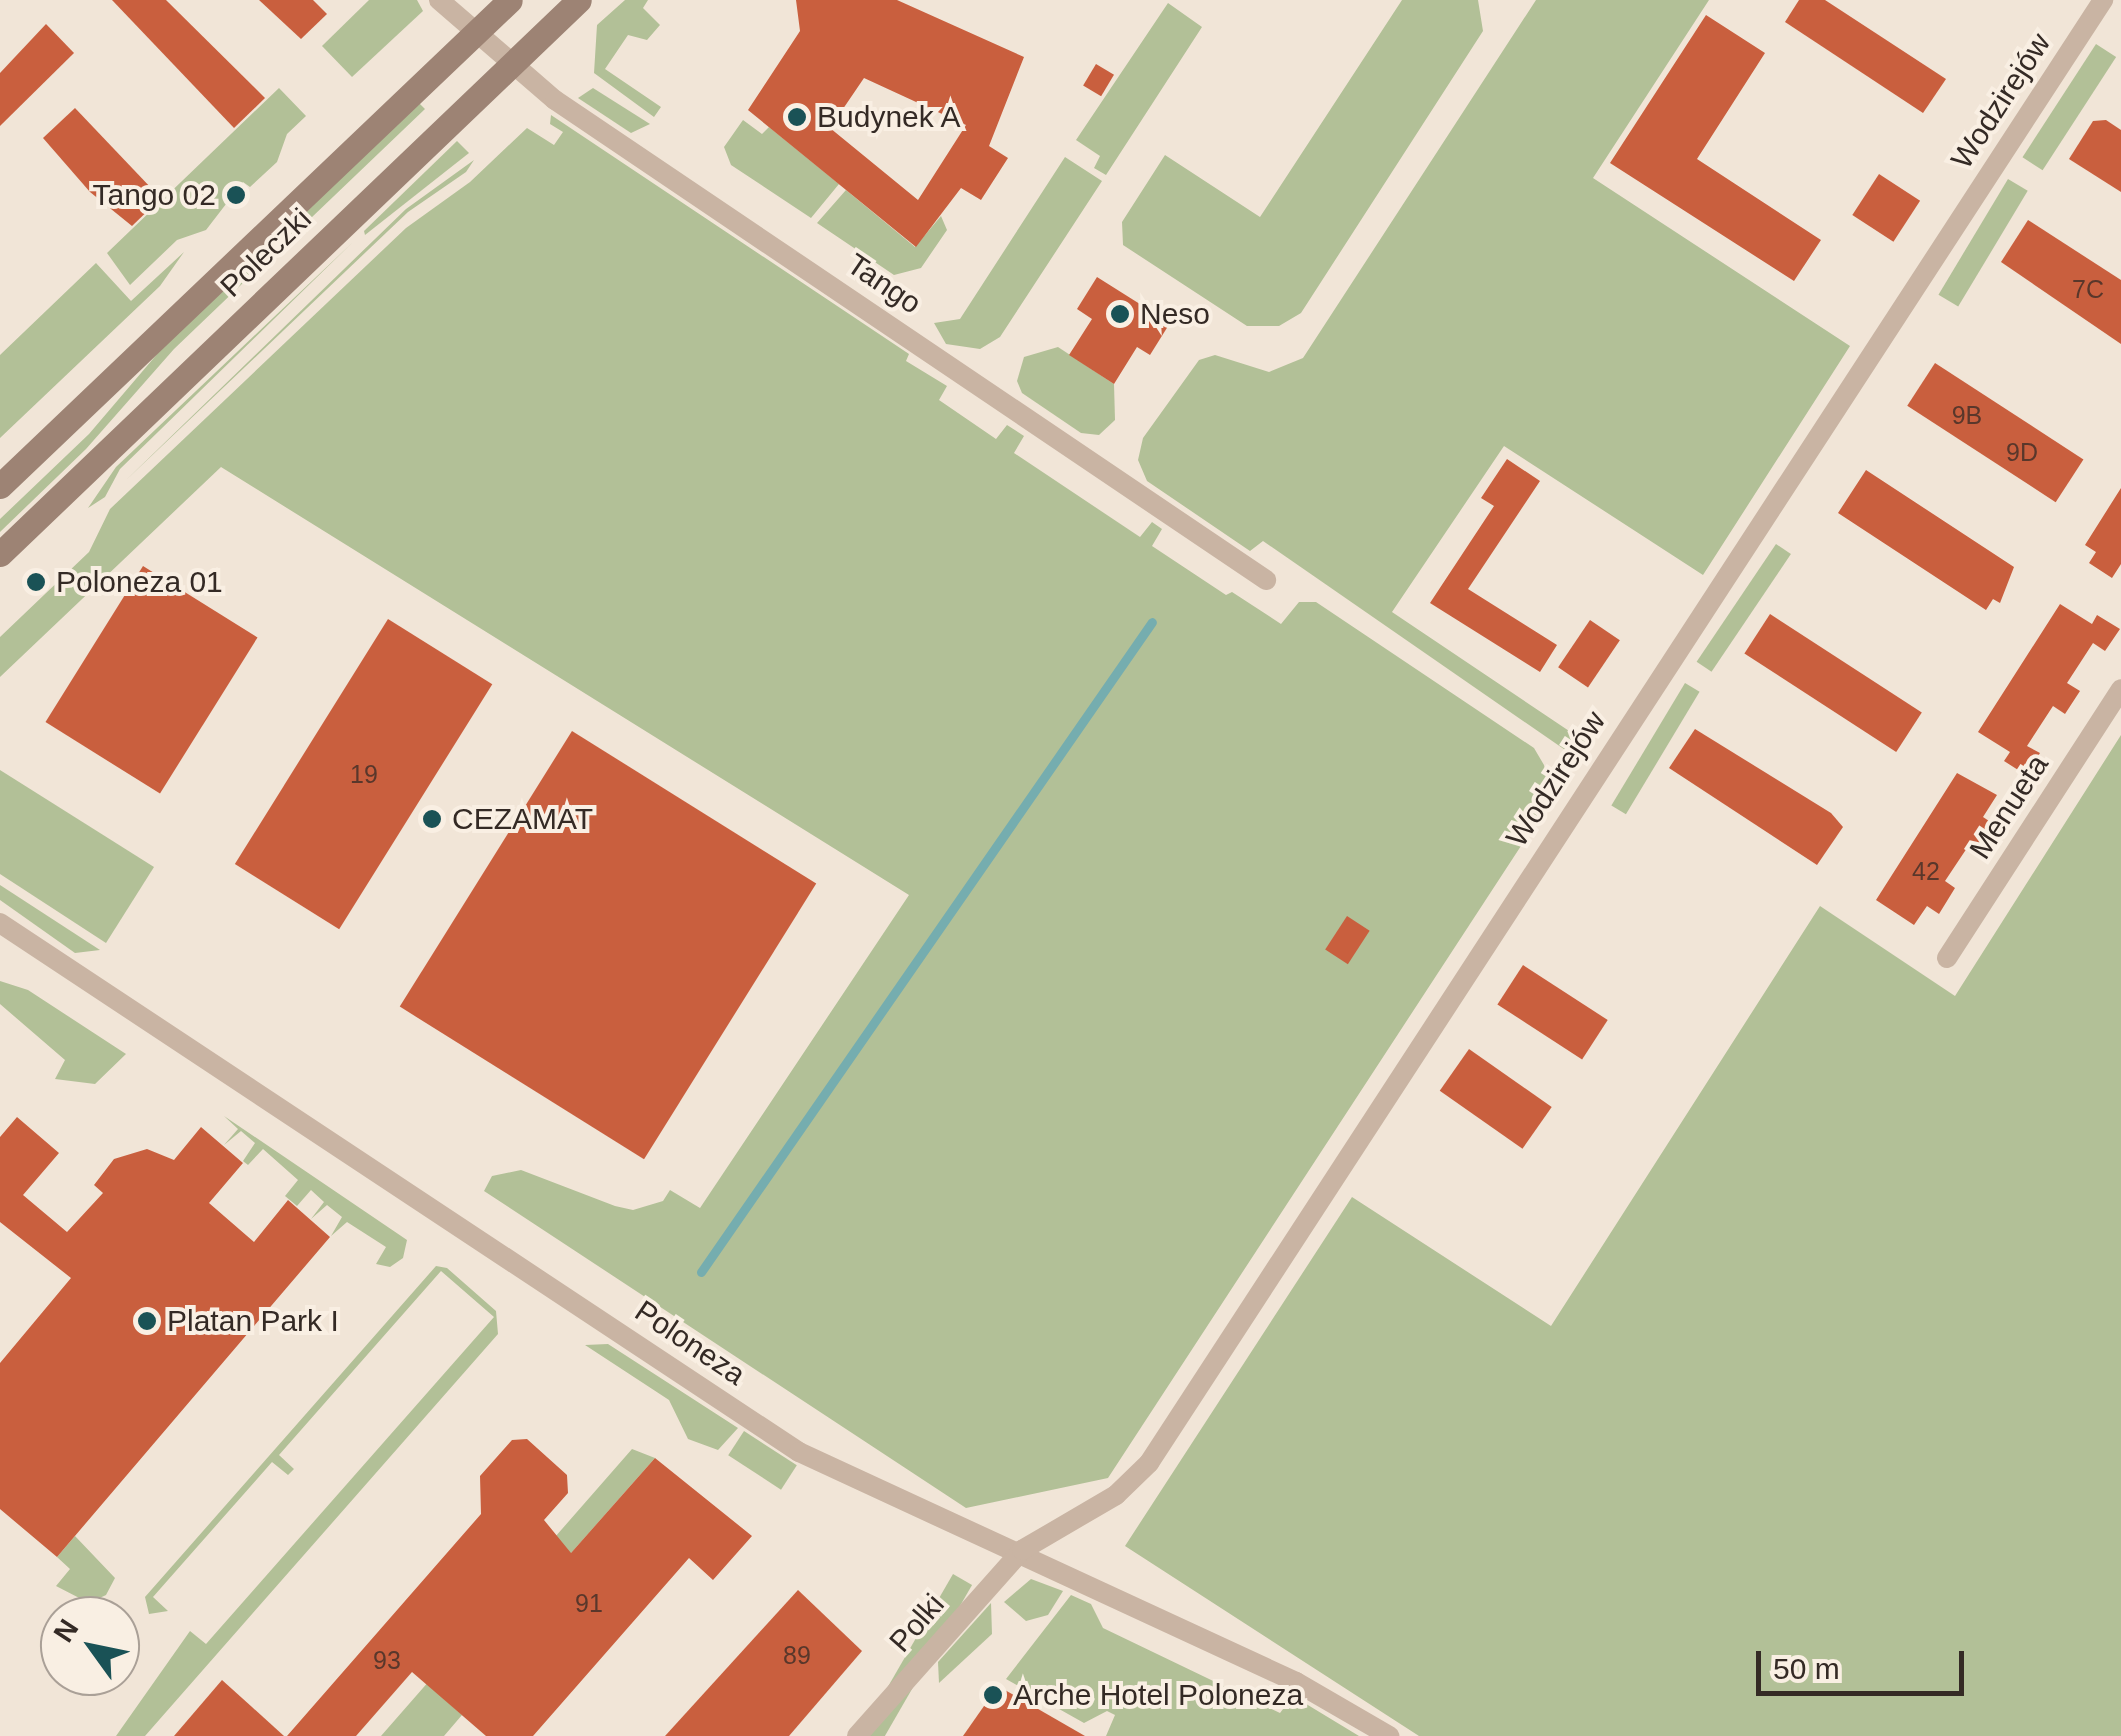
<!DOCTYPE html>
<html>
<head>
<meta charset="utf-8">
<style>
  body { margin:0 }
  #map { position:relative; width:2121px; height:1736px; overflow:hidden; background:#f1e5d7; font-family:Helvetica,sans-serif }
  div>[style] { position:absolute }
  .green>* { inset:0; background:#b2c097; transform-origin:0 0 }
  .stream>* { height:9px; margin:-4.5px; padding:0 4.5px; transform-origin:4.5px; border-radius:4.5px; background:#75adaf }
  .building>* { inset:0; background:#c95f3e; transform-origin:0 0 }
  .street>* { height:20px; margin:-10px; padding:0 10px; transform-origin:10px; border-radius:10px; background:#c9b4a3 }
  .secondary>* { height:25px; margin:-12.5px; padding:0 12.5px; transform-origin:12.5px; border-radius:12.5px; background:#9d8374 }
  .dots>* { width:28px; height:28px; translate:-50% -50%; box-sizing:border-box; border:5px solid #f9efe3; border-radius:50% }
  span { translate:-50% -50%; white-space:nowrap; text-align:center; line-height:1.15; -webkit-text-stroke:8px #f9efe3; paint-order:stroke }
  .number-label { font-size:25px; color:#59372b }
  .number-label span { -webkit-text-stroke-width:0 }
  .street-label { font-size:30px; color:#342a25 }
  .poi-label { font-size:30px; color:#342a25 }
  .left { translate:0 -50%; text-align:left }
  .right { translate:-100% -50%; text-align:right }
  .north { position:absolute; left:40px; top:1596px; width:100px; height:100px; box-sizing:border-box; background:#f9efe3; border:2px solid #aaa097; border-radius:50%; rotate:303deg; font-size:28px; font-weight:700; line-height:40px; text-align:center; color:#342a25 }
  .north::after { content:''; display:block; margin:auto; width:35px; height:45px; background:#1a5256; clip-path:polygon(50% 0,100% 100%,50% 72%,0 100%) }
  .scale { position:absolute; left:1756px; top:1651px; width:208px; height:45px; box-sizing:border-box; border:5px solid #342a25; border-top:0; padding-left:12px; font-size:30px; line-height:35px; white-space:nowrap; color:#342a25; -webkit-text-stroke:8px #f9efe3; paint-order:stroke }
</style>
</head>
<body>
<div id="map">
  <div class="green">
    <div style="clip-path:polygon(369px 0,417px 0,423px 11px,352px 77px,322px 46px)"></div>
    <div style="clip-path:polygon(625px 0,648px 0,643px 8px,660px 25px,647px 40px,628px 35px,605px 69px,661px 107px,654px 117px,594px 73px,597px 25px)"></div>
    <div style="clip-path:polygon(1402px 0,1478px 0,1483px 31px,1301px 313px,1279px 326px,1247px 326px,1123px 245px,1122px 222px,1165px 155px,1260px 217px)"></div>
    <div style="clip-path:polygon(1536px 0,1709px 0,1593px 178px,1850px 346px,1703px 575px,1504px 446px,1392px 612px,1590px 745px,1571px 754px,1263px 541px,1250px 551px,1147px 481px,1138px 460px,1143px 438px,1199px 360px,1215px 355px,1269px 372px,1303px 358px)"></div>
    <div style="clip-path:polygon(1168px 3px,1202px 27px,1106px 175px,1094px 168px,1100px 156px,1076px 140px)"></div>
    <div style="left:2096px;top:44px;width:24px;height:135px;rotate:33deg"></div>
    <div style="clip-path:polygon(279px 88px,306px 116px,287px 134px,277px 162px,250px 187px,243px 182px,206px 230px,177px 240px,130px 285px,107px 253px)"></div>
    <div style="clip-path:polygon(593px 88px,650px 124px,631px 133px,578px 98px)"></div>
    <div style="clip-path:polygon(418px 102px,425px 109px,174px 349px,86px 449px,0 532px,0 519px,89px 434px,170px 339px)"></div>
    <div style="clip-path:polygon(551px 115px,909px 354px,906px 361px,947px 386px,939px 400px,996px 439px,1007px 425px,1024px 436px,1014px 453px,1140px 537px,1152px 522px,1162px 529px,1152px 546px,1226px 595px,1232px 592px,1281px 624px,1299px 602px,1316px 602px,1534px 748px,1544px 765px,1549px 786px,1534px 826px,1108px 1478px,966px 1508px,484px 1191px,492px 1176px,521px 1170px,615px 1206px,633px 1210px,663px 1201px,670px 1190px,700px 1208px,909px 895px,221px 467px,0 677px,0 637px,89px 552px,110px 509px,406px 228px,470px 182px,527px 128px,554px 145px,563px 132px,550px 124px)"></div>
    <div style="clip-path:polygon(743px 120px,762px 134px,769px 127px,839px 184px,811px 218px,731px 165px,724px 147px)"></div>
    <div style="clip-path:polygon(457px 141px,469px 153px,365px 235px,364px 231px)"></div>
    <div style="clip-path:polygon(1065px 157px,1102px 181px,1000px 337px,980px 349px,946px 344px,934px 323px,960px 319px)"></div>
    <div style="clip-path:polygon(474px 160px,466px 172px,408px 212px,123px 483px,406px 209px)"></div>
    <div style="left:2008px;top:179px;width:23px;height:135px;rotate:31deg"></div>
    <div style="clip-path:polygon(846px 190px,915px 247px,941px 216px,947px 230px,921px 268px,894px 275px,817px 223px)"></div>
    <div style="clip-path:polygon(353px 242px,120px 469px,105px 497px,88px 508px,116px 467px)"></div>
    <div style="clip-path:polygon(184px 252px,160px 286px,0 438px,0 355px,96px 263px,131px 301px)"></div>
    <div style="clip-path:polygon(1058px 347px,1114px 384px,1115px 420px,1099px 435px,1081px 433px,1022px 393px,1017px 381px,1024px 357px)"></div>
    <div style="left:1776px;top:544px;width:18px;height:142px;rotate:34deg"></div>
    <div style="left:1685px;top:683px;width:17px;height:143px;rotate:31deg"></div>
    <div style="clip-path:polygon(2121px 735px,2121px 1736px,1419px 1736px,1125px 1546px,1352px 1197px,1551px 1326px,1820px 906px,1955px 996px)"></div>
    <div style="clip-path:polygon(0 770px,154px 867px,106px 943px,0 874px)"></div>
    <div style="clip-path:polygon(0 885px,100px 950px,75px 953px,0 900px)"></div>
    <div style="clip-path:polygon(0 981px,28px 990px,126px 1054px,95px 1084px,55px 1079px,65px 1060px,0 1004px)"></div>
    <div style="clip-path:polygon(224px 1116px,407px 1240px,403px 1258px,390px 1267px,376px 1264px,386px 1247px,347px 1222px,331px 1236px,342px 1217px,327px 1205px,311px 1219px,324px 1202px,311px 1190px,297px 1206px,285px 1196px,298px 1180px,263px 1149px,248px 1165px,243px 1161px,255px 1143px,241px 1131px,224px 1145px,238px 1129px)"></div>
    <div style="clip-path:polygon(436px 1266px,447px 1268px,496px 1311px,498px 1334px,145px 1736px,116px 1736px,190px 1631px,206px 1644px,494px 1317px,441px 1271px,279px 1455px,294px 1469px,288px 1475px,272px 1462px,153px 1597px,168px 1611px,149px 1614px,145px 1597px)"></div>
    <div style="clip-path:polygon(608px 1344px,738px 1428px,718px 1450px,688px 1439px,669px 1400px,585px 1345px)"></div>
    <div style="left:744px;top:1431px;width:63px;height:29px;rotate:33deg"></div>
    <div style="clip-path:polygon(632px 1449px,655px 1458px,443px 1698px,462px 1715px,444px 1736px,381px 1736px)"></div>
    <div style="clip-path:polygon(75px 1536px,115px 1578px,106px 1595px,89px 1603px,56px 1586px,70px 1569px,57px 1557px)"></div>
    <div style="left:953px;top:1574px;width:22px;height:215px;rotate:30deg"></div>
    <div style="clip-path:polygon(1031px 1579px,1063px 1591px,1048px 1615px,1026px 1621px,1004px 1602px)"></div>
    <div style="clip-path:polygon(1071px 1595px,1091px 1604px,1103px 1628px,1280px 1713px,1293px 1696px,1359px 1736px,1106px 1736px,1115px 1715px,1107px 1711px,1084px 1723px,1006px 1679px)"></div>
    <div style="clip-path:polygon(991px 1603px,992px 1634px,939px 1683px,938px 1662px)"></div>
  </div>
  <div class="stream">
    <div style="left:701px;top:1272px;width:791px;rotate:-55.25deg"></div>
  </div>
  <div class="building">
    <div style="clip-path:polygon(112px 0,166px 0,265px 98px,234px 128px)"></div>
    <div style="clip-path:polygon(259px 0,313px 0,327px 14px,301px 39px)"></div>
    <div style="clip-path:polygon(evenodd,796px 0,897px 0,1024px 57px,989px 146px,1008px 158px,981px 200px,961px 188px,916px 247px,748px 110px,800px 31px,796px 0,864px 78px,966px 125px,918px 200px,830px 128px,864px 78px)"></div>
    <div style="clip-path:polygon(1799px 0,1825px 0,1946px 79px,1923px 113px,1785px 22px)"></div>
    <div style="clip-path:polygon(1706px 15px,1765px 53px,1697px 159px,1821px 240px,1794px 281px,1610px 163px)"></div>
    <div style="clip-path:polygon(46px 24px,74px 53px,0 126px,0 73px)"></div>
    <div style="left:1096px;top:64px;width:21px;height:25px;rotate:31deg"></div>
    <div style="clip-path:polygon(75px 108px,153px 190px,158px 201px,132px 226px,90px 192px,43px 138px)"></div>
    <div style="clip-path:polygon(2106px 120px,2121px 130px,2121px 192px,2069px 159px,2093px 121px)"></div>
    <div style="left:1879px;top:174px;width:49px;height:49px;rotate:33deg"></div>
    <div style="clip-path:polygon(2028px 220px,2121px 280px,2121px 344px,2001px 262px)"></div>
    <div style="clip-path:polygon(1097px 277px,1170px 323px,1150px 355px,1137px 347px,1114px 384px,1069px 355px,1092px 319px,1077px 309px)"></div>
    <div style="left:1935px;top:363px;width:177px;height:51px;rotate:33deg"></div>
    <div style="clip-path:polygon(1507px 459px,1540px 481px,1468px 589px,1557px 645px,1540px 672px,1430px 603px,1494px 506px,1481px 498px)"></div>
    <div style="clip-path:polygon(1866px 470px,2014px 567px,2000px 603px,1993px 599px,1986px 610px,1838px 513px)"></div>
    <div style="clip-path:polygon(2121px 488px,2121px 564px,2112px 578px,2089px 563px,2096px 552px,2085px 545px)"></div>
    <div style="left:143px;top:566px;width:135px;height:184px;rotate:32deg"></div>
    <div style="clip-path:polygon(2060px 604px,2092px 624px,2097px 615px,2120px 629px,2105px 651px,2093px 643px,2067px 683px,2080px 691px,2065px 714px,2053px 706px,2027px 746px,2040px 753px,2026px 775px,2004px 761px,2010px 752px,1978px 732px)"></div>
    <div style="left:1770px;top:614px;width:181px;height:47px;rotate:33deg"></div>
    <div style="left:388px;top:619px;width:123px;height:289px;rotate:32deg"></div>
    <div style="left:1590px;top:620px;width:36px;height:57px;rotate:34deg"></div>
    <div style="clip-path:polygon(1695px 729px,1831px 813px,1843px 827px,1817px 865px,1669px 768px)"></div>
    <div style="left:572px;top:731px;width:288px;height:325px;rotate:32deg"></div>
    <div style="clip-path:polygon(1957px 773px,1997px 795px,1983px 817px,1995px 825px,1978px 850px,1969px 845px,1945px 881px,1955px 888px,1939px 914px,1927px 906px,1914px 925px,1876px 900px)"></div>
    <div style="left:1347px;top:916px;width:27px;height:40px;rotate:33deg"></div>
    <div style="left:1523px;top:965px;width:101px;height:47px;rotate:33deg"></div>
    <div style="left:1469px;top:1049px;width:101px;height:51px;rotate:35deg"></div>
    <div style="clip-path:polygon(17px 1117px,59px 1153px,23px 1195px,67px 1232px,103px 1193px,94px 1185px,114px 1159px,147px 1149px,174px 1160px,201px 1127px,243px 1163px,209px 1203px,254px 1242px,288px 1200px,330px 1237px,57px 1557px,0 1509px,0 1363px,71px 1278px,0 1222px,0 1137px)"></div>
    <div style="clip-path:polygon(527px 1439px,567px 1475px,568px 1493px,544px 1520px,571px 1553px,655px 1458px,752px 1536px,713px 1580px,689px 1558px,533px 1736px,486px 1736px,412px 1672px,356px 1736px,287px 1736px,481px 1514px,480px 1476px,512px 1440px)"></div>
    <div style="clip-path:polygon(798px 1590px,862px 1651px,789px 1736px,665px 1736px)"></div>
    <div style="clip-path:polygon(222px 1680px,252px 1707px,284px 1736px,174px 1736px)"></div>
    <div style="clip-path:polygon(998px 1686px,1085px 1736px,963px 1736px)"></div>
  </div>
  <div class="street">
    <div style="left:439px;top:0;width:153px;rotate:40.8deg"></div>
    <div style="left:555px;top:100px;width:858px;rotate:34.02deg"></div>
    <div style="left:0;top:923px;width:958px;rotate:33.51deg"></div>
    <div style="left:799px;top:1452px;width:548px;rotate:24.83deg"></div>
    <div style="left:1296px;top:1682px;width:108px;rotate:30.1deg"></div>
    <div style="left:1947px;top:958px;width:320px;rotate:-57.1deg"></div>
    <div style="left:857px;top:1736px;width:249px;rotate:-48.4deg"></div>
    <div style="left:1022px;top:1550px;width:109px;rotate:-30.3deg"></div>
    <div style="left:1116px;top:1495px;width:46px;rotate:-44.1deg"></div>
    <div style="left:1149px;top:1463px;width:1747px;rotate:-56.89deg"></div>
  </div>
  <div class="secondary">
    <div style="left:0;top:486px;width:704px;rotate:-43.62deg"></div>
    <div style="left:0;top:554px;width:801px;rotate:-43.74deg"></div>
  </div>
  <div class="dots">
    <div style="left:797px;top:117px;background:#1a5256"></div>
    <div style="left:236px;top:195px;background:#1a5256"></div>
    <div style="left:1120px;top:314px;background:#1a5256"></div>
    <div style="left:36px;top:582px;background:#1a5256"></div>
    <div style="left:432px;top:819px;background:#1a5256"></div>
    <div style="left:147px;top:1321px;background:#1a5256"></div>
    <div style="left:993px;top:1695px;background:#1a5256"></div>
  </div>
  <div class="number-label">
    <span style="left:2088px;top:289px">7C</span>
    <span style="left:1967px;top:415px">9B</span>
    <span style="left:2022px;top:452px">9D</span>
    <span style="left:364px;top:774px">19</span>
    <span style="left:1926px;top:871px">42</span>
    <span style="left:589px;top:1603px">91</span>
    <span style="left:797px;top:1655px">89</span>
    <span style="left:387px;top:1660px">93</span>
  </div>
  <div class="street-label">
    <span style="left:2001px;top:101px;rotate:-57deg">Wodzirejów</span>
    <span style="left:266px;top:253px;rotate:-44deg">Poleczki</span>
    <span style="left:884px;top:284px;rotate:34deg">Tango</span>
    <span style="left:1556px;top:779px;rotate:-57deg">Wodzirejów</span>
    <span style="left:2009px;top:807px;rotate:-57deg">Menueta</span>
    <span style="left:690px;top:1343px;rotate:34deg">Poloneza</span>
    <span style="left:917px;top:1623px;rotate:-49deg">Polki</span>
  </div>
  <div class="poi-label">
    <span class="left" style="left:817px;top:117px">Budynek A</span>
    <span class="right" style="left:216px;top:195px">Tango 02</span>
    <span class="left" style="left:1140px;top:314px">Neso</span>
    <span class="left" style="left:56px;top:582px">Poloneza 01</span>
    <span class="left" style="left:452px;top:819px">CEZAMAT</span>
    <span class="left" style="left:167px;top:1321px">Platan Park I</span>
    <span class="left" style="left:1013px;top:1695px">Arche Hotel Poloneza</span>
  </div>
  <div class="north">N</div>
  <div class="scale">50 m</div>
</div>
</body>
</html>
